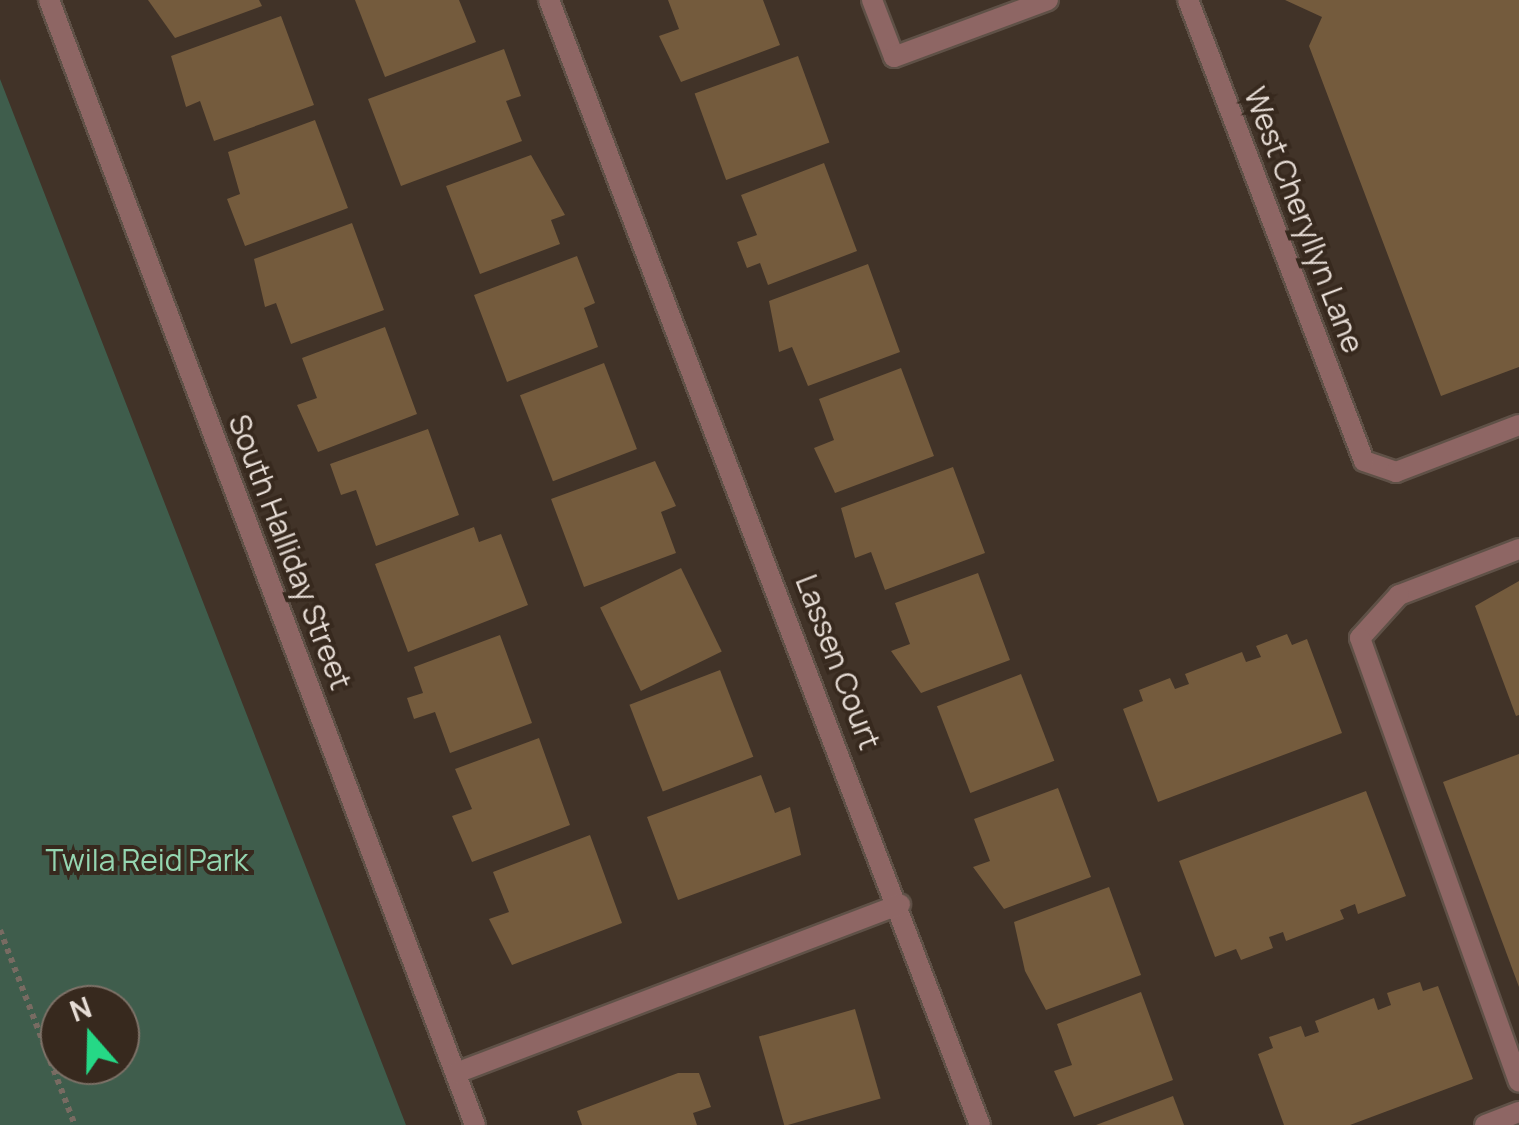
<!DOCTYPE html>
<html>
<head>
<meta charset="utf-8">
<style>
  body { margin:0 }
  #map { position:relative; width:1519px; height:1125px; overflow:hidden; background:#413328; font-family:Manrope,sans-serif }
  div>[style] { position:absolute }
  .green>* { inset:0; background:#3f5d4c }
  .building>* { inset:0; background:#745b3d; transform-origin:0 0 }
  .path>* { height:6px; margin-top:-3px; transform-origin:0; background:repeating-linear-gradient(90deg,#786b62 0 5px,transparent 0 10px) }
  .roads { filter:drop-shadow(2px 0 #5f5147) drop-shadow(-2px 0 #5f5147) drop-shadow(0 2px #5f5147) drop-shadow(0 -2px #5f5147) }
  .service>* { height:20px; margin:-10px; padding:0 10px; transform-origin:10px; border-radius:10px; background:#8e6664 }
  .minor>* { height:20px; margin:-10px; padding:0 10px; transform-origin:10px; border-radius:10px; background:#8e6664 }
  span { translate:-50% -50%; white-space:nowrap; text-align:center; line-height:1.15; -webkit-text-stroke:8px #37291e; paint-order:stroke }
  .street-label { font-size:30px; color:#e6dcd5 }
  .park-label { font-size:30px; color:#95d6b1 }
  .north { position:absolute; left:40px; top:985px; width:100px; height:100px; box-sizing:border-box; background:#37291e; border:2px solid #7d7167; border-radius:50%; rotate:340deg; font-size:28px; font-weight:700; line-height:40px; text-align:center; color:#e6dcd5 }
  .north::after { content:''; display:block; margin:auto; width:35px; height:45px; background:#25d886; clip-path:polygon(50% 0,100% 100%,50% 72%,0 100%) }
</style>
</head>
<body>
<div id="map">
  <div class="green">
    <div style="clip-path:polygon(evenodd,0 79px,406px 1125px,0 1125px,0 79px,60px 1005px,120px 1005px,120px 1065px,60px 1065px,60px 1005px)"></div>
  </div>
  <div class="building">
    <div style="clip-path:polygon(148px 0,259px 0,262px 6px,175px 38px)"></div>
    <div style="clip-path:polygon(355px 0,459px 0,476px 42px,385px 77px)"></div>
    <div style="clip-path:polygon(668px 0,763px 0,780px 45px,681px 82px,659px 36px,679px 29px)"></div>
    <div style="clip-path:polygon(1285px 0,1519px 0,1519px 367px,1441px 396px,1309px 46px,1322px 17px)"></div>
    <div style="clip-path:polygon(281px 16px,314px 105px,214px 141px,200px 101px,186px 107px,171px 56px)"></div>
    <div style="clip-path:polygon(504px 49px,521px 96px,506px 101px,522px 141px,401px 186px,368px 99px)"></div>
    <div style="left:798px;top:56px;width:92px;height:110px;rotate:70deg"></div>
    <div style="clip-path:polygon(315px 120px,348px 208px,245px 246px,227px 199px,240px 194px,228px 152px)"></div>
    <div style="clip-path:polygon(531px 155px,565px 215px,551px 220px,560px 244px,480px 274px,446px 186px)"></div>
    <div style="clip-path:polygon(824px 163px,857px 251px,768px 285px,760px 263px,747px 268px,737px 242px,757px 235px,741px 195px)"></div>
    <div style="clip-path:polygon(352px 223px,384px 310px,291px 344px,276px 303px,265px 307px,254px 259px)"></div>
    <div style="clip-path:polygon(577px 256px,595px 303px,584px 308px,598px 347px,507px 382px,474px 295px)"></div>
    <div style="clip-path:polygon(868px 264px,900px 352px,808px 386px,792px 347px,779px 352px,769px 301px)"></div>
    <div style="clip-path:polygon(385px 327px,417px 414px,318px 452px,297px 405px,317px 398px,302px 358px)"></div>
    <div style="left:604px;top:363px;width:92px;height:90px;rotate:69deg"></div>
    <div style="clip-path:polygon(901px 368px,934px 456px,835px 493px,814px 448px,834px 440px,819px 399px)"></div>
    <div style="clip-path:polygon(428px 429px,459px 515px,376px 546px,356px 490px,341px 495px,330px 464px)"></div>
    <div style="clip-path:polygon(655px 461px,676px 506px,661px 512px,676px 553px,584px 587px,551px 499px)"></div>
    <div style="clip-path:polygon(953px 467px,985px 553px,885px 590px,871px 552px,855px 558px,841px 508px)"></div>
    <div style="clip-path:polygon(474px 527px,479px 542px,501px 534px,528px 605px,408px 652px,375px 564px)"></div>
    <div style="left:681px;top:568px;width:93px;height:90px;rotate:64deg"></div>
    <div style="clip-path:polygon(978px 573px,1010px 660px,921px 693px,891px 651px,910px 644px,895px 603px)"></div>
    <div style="clip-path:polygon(1519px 581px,1519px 715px,1516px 716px,1475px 606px)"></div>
    <div style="clip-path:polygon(1287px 634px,1292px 645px,1307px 639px,1342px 733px,1158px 802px,1123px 709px,1143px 701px,1139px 690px,1170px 678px,1175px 689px,1189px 684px,1185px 674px,1242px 652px,1246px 662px,1261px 657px,1256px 646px)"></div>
    <div style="clip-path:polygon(500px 635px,532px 723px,450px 753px,435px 712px,414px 719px,407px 698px,423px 693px,414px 667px)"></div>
    <div style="left:720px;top:670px;width:93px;height:97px;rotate:69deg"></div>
    <div style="left:1021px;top:674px;width:93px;height:90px;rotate:69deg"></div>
    <div style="clip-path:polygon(539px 738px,570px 825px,472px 862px,452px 816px,472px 809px,455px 769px)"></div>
    <div style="clip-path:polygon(1519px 754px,1519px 987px,1443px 782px)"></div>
    <div style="clip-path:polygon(761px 775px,775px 813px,790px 807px,801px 855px,678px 900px,647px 817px)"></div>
    <div style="clip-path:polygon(1058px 788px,1091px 877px,1004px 909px,973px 867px,990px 861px,974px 819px)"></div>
    <div style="clip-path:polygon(1366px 791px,1406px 896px,1358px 914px,1355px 904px,1340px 910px,1344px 919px,1286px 941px,1283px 932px,1269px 937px,1273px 948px,1241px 960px,1236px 949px,1215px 957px,1179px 861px)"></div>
    <div style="clip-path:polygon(590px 835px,622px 923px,512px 965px,489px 919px,509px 912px,493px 872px)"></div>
    <div style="clip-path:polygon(1109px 887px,1141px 975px,1046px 1010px,1025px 971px,1014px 922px)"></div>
    <div style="clip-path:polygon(1420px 982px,1423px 991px,1438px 986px,1473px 1079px,1350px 1125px,1284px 1125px,1258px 1054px,1273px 1048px,1269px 1037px,1301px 1026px,1305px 1037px,1319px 1032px,1315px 1021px,1374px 998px,1378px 1010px,1391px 1005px,1387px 993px)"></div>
    <div style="clip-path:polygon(1141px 992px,1173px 1080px,1074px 1117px,1054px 1071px,1072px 1065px,1057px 1024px)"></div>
    <div style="left:855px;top:1009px;width:93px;height:100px;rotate:74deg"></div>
    <div style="clip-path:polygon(678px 1073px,699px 1073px,711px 1107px,693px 1113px,697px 1125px,582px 1125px,577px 1111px)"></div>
    <div style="clip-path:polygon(1173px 1096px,1184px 1125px,1096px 1125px)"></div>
  </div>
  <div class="path">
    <div style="left:0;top:930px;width:209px;rotate:69deg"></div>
  </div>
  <div class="roads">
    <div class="service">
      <div style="left:872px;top:0;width:61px;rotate:68.9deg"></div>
      <div style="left:894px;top:57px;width:164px;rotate:-20.3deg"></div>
      <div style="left:1364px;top:461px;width:34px;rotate:19deg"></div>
      <div style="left:1396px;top:472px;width:132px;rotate:-20.9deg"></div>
    </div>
    <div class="minor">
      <div style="left:49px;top:0;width:1203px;rotate:69.26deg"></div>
      <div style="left:549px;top:0;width:1205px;rotate:69.04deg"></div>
      <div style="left:1188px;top:0;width:493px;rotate:69.1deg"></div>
      <div style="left:1519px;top:549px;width:129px;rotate:159deg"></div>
      <div style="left:1399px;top:595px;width:58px;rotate:132.2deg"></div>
      <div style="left:1360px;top:638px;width:471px;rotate:70.3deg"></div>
      <div style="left:456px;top:1073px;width:475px;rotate:-20.8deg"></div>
      <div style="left:1485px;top:1125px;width:36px;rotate:-21deg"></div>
    </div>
  </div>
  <div class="street-label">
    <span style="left:1304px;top:220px;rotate:69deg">West Cheryllyn Lane</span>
    <span style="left:290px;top:552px;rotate:69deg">South Halliday Street</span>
    <span style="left:838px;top:662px;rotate:69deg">Lassen Court</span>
  </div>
  <div class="park-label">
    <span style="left:147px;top:860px">Twila Reid Park</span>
  </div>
  <div class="north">N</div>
</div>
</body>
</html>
